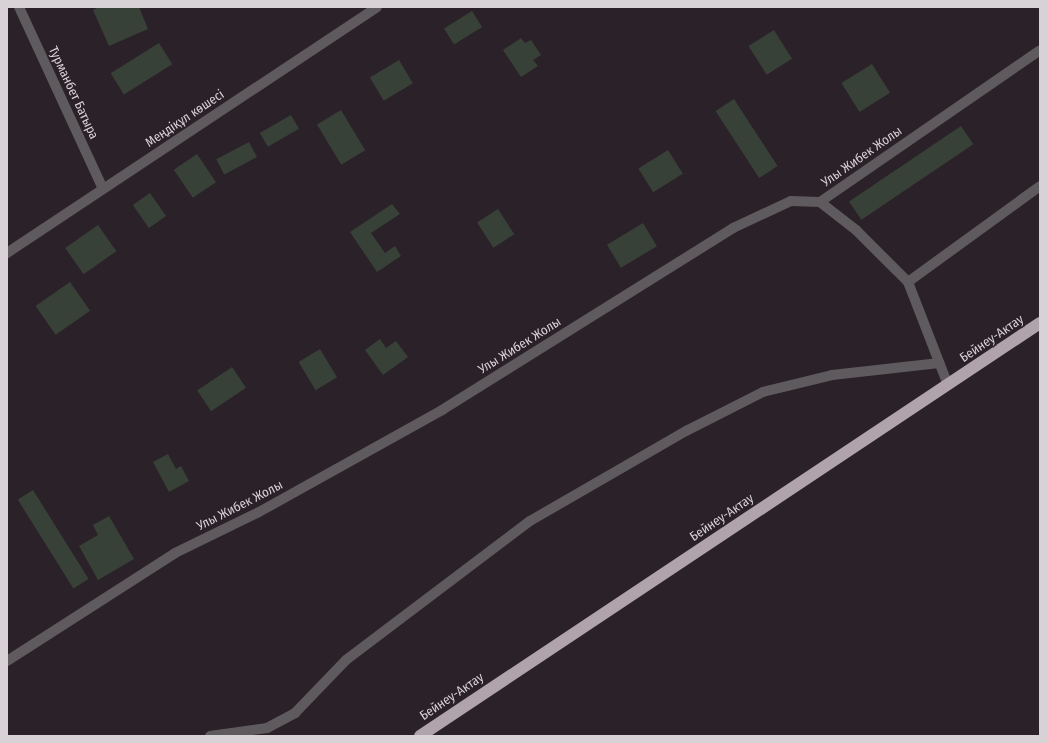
<!DOCTYPE html>
<html>
<head>
<meta charset="utf-8">
<style>
  body { margin:0 }
  #map { position:relative; width:1047px; height:743px; overflow:hidden; background:#2b2128; font-family:"Fira Sans Condensed",sans-serif }
  div>[style] { position:absolute }
  .building>* { inset:0; background:#384137; transform-origin:0 0 }
  .street>* { height:10px; margin:-5px; padding:0 5px; transform-origin:5px; border-radius:5px; background:#5f5a5d }
  .highway>* { height:12px; margin:-6px; padding:0 6px; transform-origin:6px; border-radius:6px; background:#b1a3ac }
  span { translate:-50% -50%; white-space:nowrap; text-align:center; line-height:1.15; -webkit-text-stroke:3px #2b2128; paint-order:stroke }
  .street-label { font-size:13px; color:#d8d1d6 }
  .frame { position:absolute; inset:0; border:8px solid #d8d1d6; pointer-events:none }
</style>
</head>
<body>
<div id="map">
  <div class="building">
    <div style="clip-path:polygon(99px 7px,139px 7px,148px 29px,109px 46px,93px 10px)"></div>
    <div style="left:472px;top:11px;width:19px;height:33px;rotate:58deg"></div>
    <div style="left:774px;top:30px;width:34px;height:30px;rotate:58deg"></div>
    <div style="clip-path:polygon(521px 38px,525px 43px,531px 40px,541px 55px,533px 60px,538px 66px,521px 77px,503px 50px)"></div>
    <div style="left:159px;top:43px;width:25px;height:57px;rotate:58deg"></div>
    <div style="left:399px;top:60px;width:27px;height:34px;rotate:59deg"></div>
    <div style="left:872px;top:64px;width:34px;height:36px;rotate:58deg"></div>
    <div style="left:734px;top:99px;width:80px;height:22px;rotate:57deg"></div>
    <div style="left:341px;top:110px;width:47px;height:28px;rotate:59deg"></div>
    <div style="left:291px;top:115px;width:16px;height:36px;rotate:60deg"></div>
    <div style="left:961px;top:126px;width:22px;height:135px;rotate:56deg"></div>
    <div style="left:249px;top:142px;width:17px;height:37px;rotate:62deg"></div>
    <div style="left:668px;top:150px;width:28px;height:35px;rotate:58deg"></div>
    <div style="left:197px;top:154px;width:34px;height:28px;rotate:56deg"></div>
    <div style="left:150px;top:193px;width:28px;height:21px;rotate:55deg"></div>
    <div style="clip-path:polygon(392px 204px,400px 214px,371px 233px,385px 253px,395px 246px,401px 256px,377px 272px,350px 232px)"></div>
    <div style="left:498px;top:209px;width:30px;height:25px;rotate:57deg"></div>
    <div style="left:643px;top:223px;width:27px;height:42px;rotate:59deg"></div>
    <div style="left:98px;top:225px;width:32px;height:40px;rotate:55deg"></div>
    <div style="left:70px;top:282px;width:35px;height:42px;rotate:55deg"></div>
    <div style="clip-path:polygon(380px 339px,386px 348px,396px 341px,408px 357px,383px 375px,365px 350px)"></div>
    <div style="left:320px;top:349px;width:33px;height:25px;rotate:59deg"></div>
    <div style="left:232px;top:367px;width:25px;height:42px;rotate:56deg"></div>
    <div style="clip-path:polygon(168px 454px,176px 469px,181px 466px,189px 481px,169px 492px,153px 462px)"></div>
    <div style="left:33px;top:490px;width:105px;height:18px;rotate:58deg"></div>
    <div style="clip-path:polygon(109px 516px,134px 559px,98px 580px,79px 546px,98px 535px,93px 525px)"></div>
  </div>
  <div class="street">
    <div style="left:19px;top:7px;width:200px;rotate:65.2deg"></div>
    <div style="left:820px;top:202px;width:46px;rotate:37.9deg"></div>
    <div style="left:856px;top:230px;width:74px;rotate:45deg"></div>
    <div style="left:908px;top:282px;width:110px;rotate:68.8deg"></div>
    <div style="left:7px;top:253px;width:444px;rotate:-33.6deg"></div>
    <div style="left:908px;top:282px;width:163px;rotate:-36deg"></div>
    <div style="left:7px;top:661px;width:200px;rotate:-32.7deg"></div>
    <div style="left:175px;top:553px;width:93px;rotate:-26deg"></div>
    <div style="left:259px;top:512px;width:210px;rotate:-29.1deg"></div>
    <div style="left:442px;top:410px;width:343px;rotate:-32deg"></div>
    <div style="left:733px;top:228px;width:64px;rotate:-25deg"></div>
    <div style="left:791px;top:201px;width:29px;rotate:2deg"></div>
    <div style="left:820px;top:202px;width:267px;rotate:-34.6deg"></div>
    <div style="left:210px;top:736px;width:58px;rotate:-8deg"></div>
    <div style="left:267px;top:728px;width:32px;rotate:-28deg"></div>
    <div style="left:295px;top:713px;width:74px;rotate:-46.1deg"></div>
    <div style="left:346px;top:660px;width:231px;rotate:-37.1deg"></div>
    <div style="left:530px;top:521px;width:180px;rotate:-30deg"></div>
    <div style="left:686px;top:431px;width:86px;rotate:-26.9deg"></div>
    <div style="left:763px;top:392px;width:71px;rotate:-13.8deg"></div>
    <div style="left:832px;top:375px;width:108px;rotate:-6.4deg"></div>
  </div>
  <div class="highway">
    <div style="left:420px;top:736px;width:745px;rotate:-33.67deg"></div>
  </div>
  <div class="street-label">
    <span style="left:73px;top:93px;rotate:65deg">Турманбет Батыра</span>
    <span style="left:185px;top:119px;rotate:-34deg">Меңдіқұл көшесі</span>
    <span style="left:862px;top:157px;rotate:-35deg">Улы Жибек Жолы</span>
    <span style="left:992px;top:339px;rotate:-34deg">Бейнеу-Актау</span>
    <span style="left:520px;top:346px;rotate:-32deg">Улы Жибек Жолы</span>
    <span style="left:240px;top:506px;rotate:-27deg">Улы Жибек Жолы</span>
    <span style="left:722px;top:518px;rotate:-34deg">Бейнеу-Актау</span>
    <span style="left:452px;top:697px;rotate:-34deg">Бейнеу-Актау</span>
  </div>
  <div class="frame"></div>
</div>
</body>
</html>
